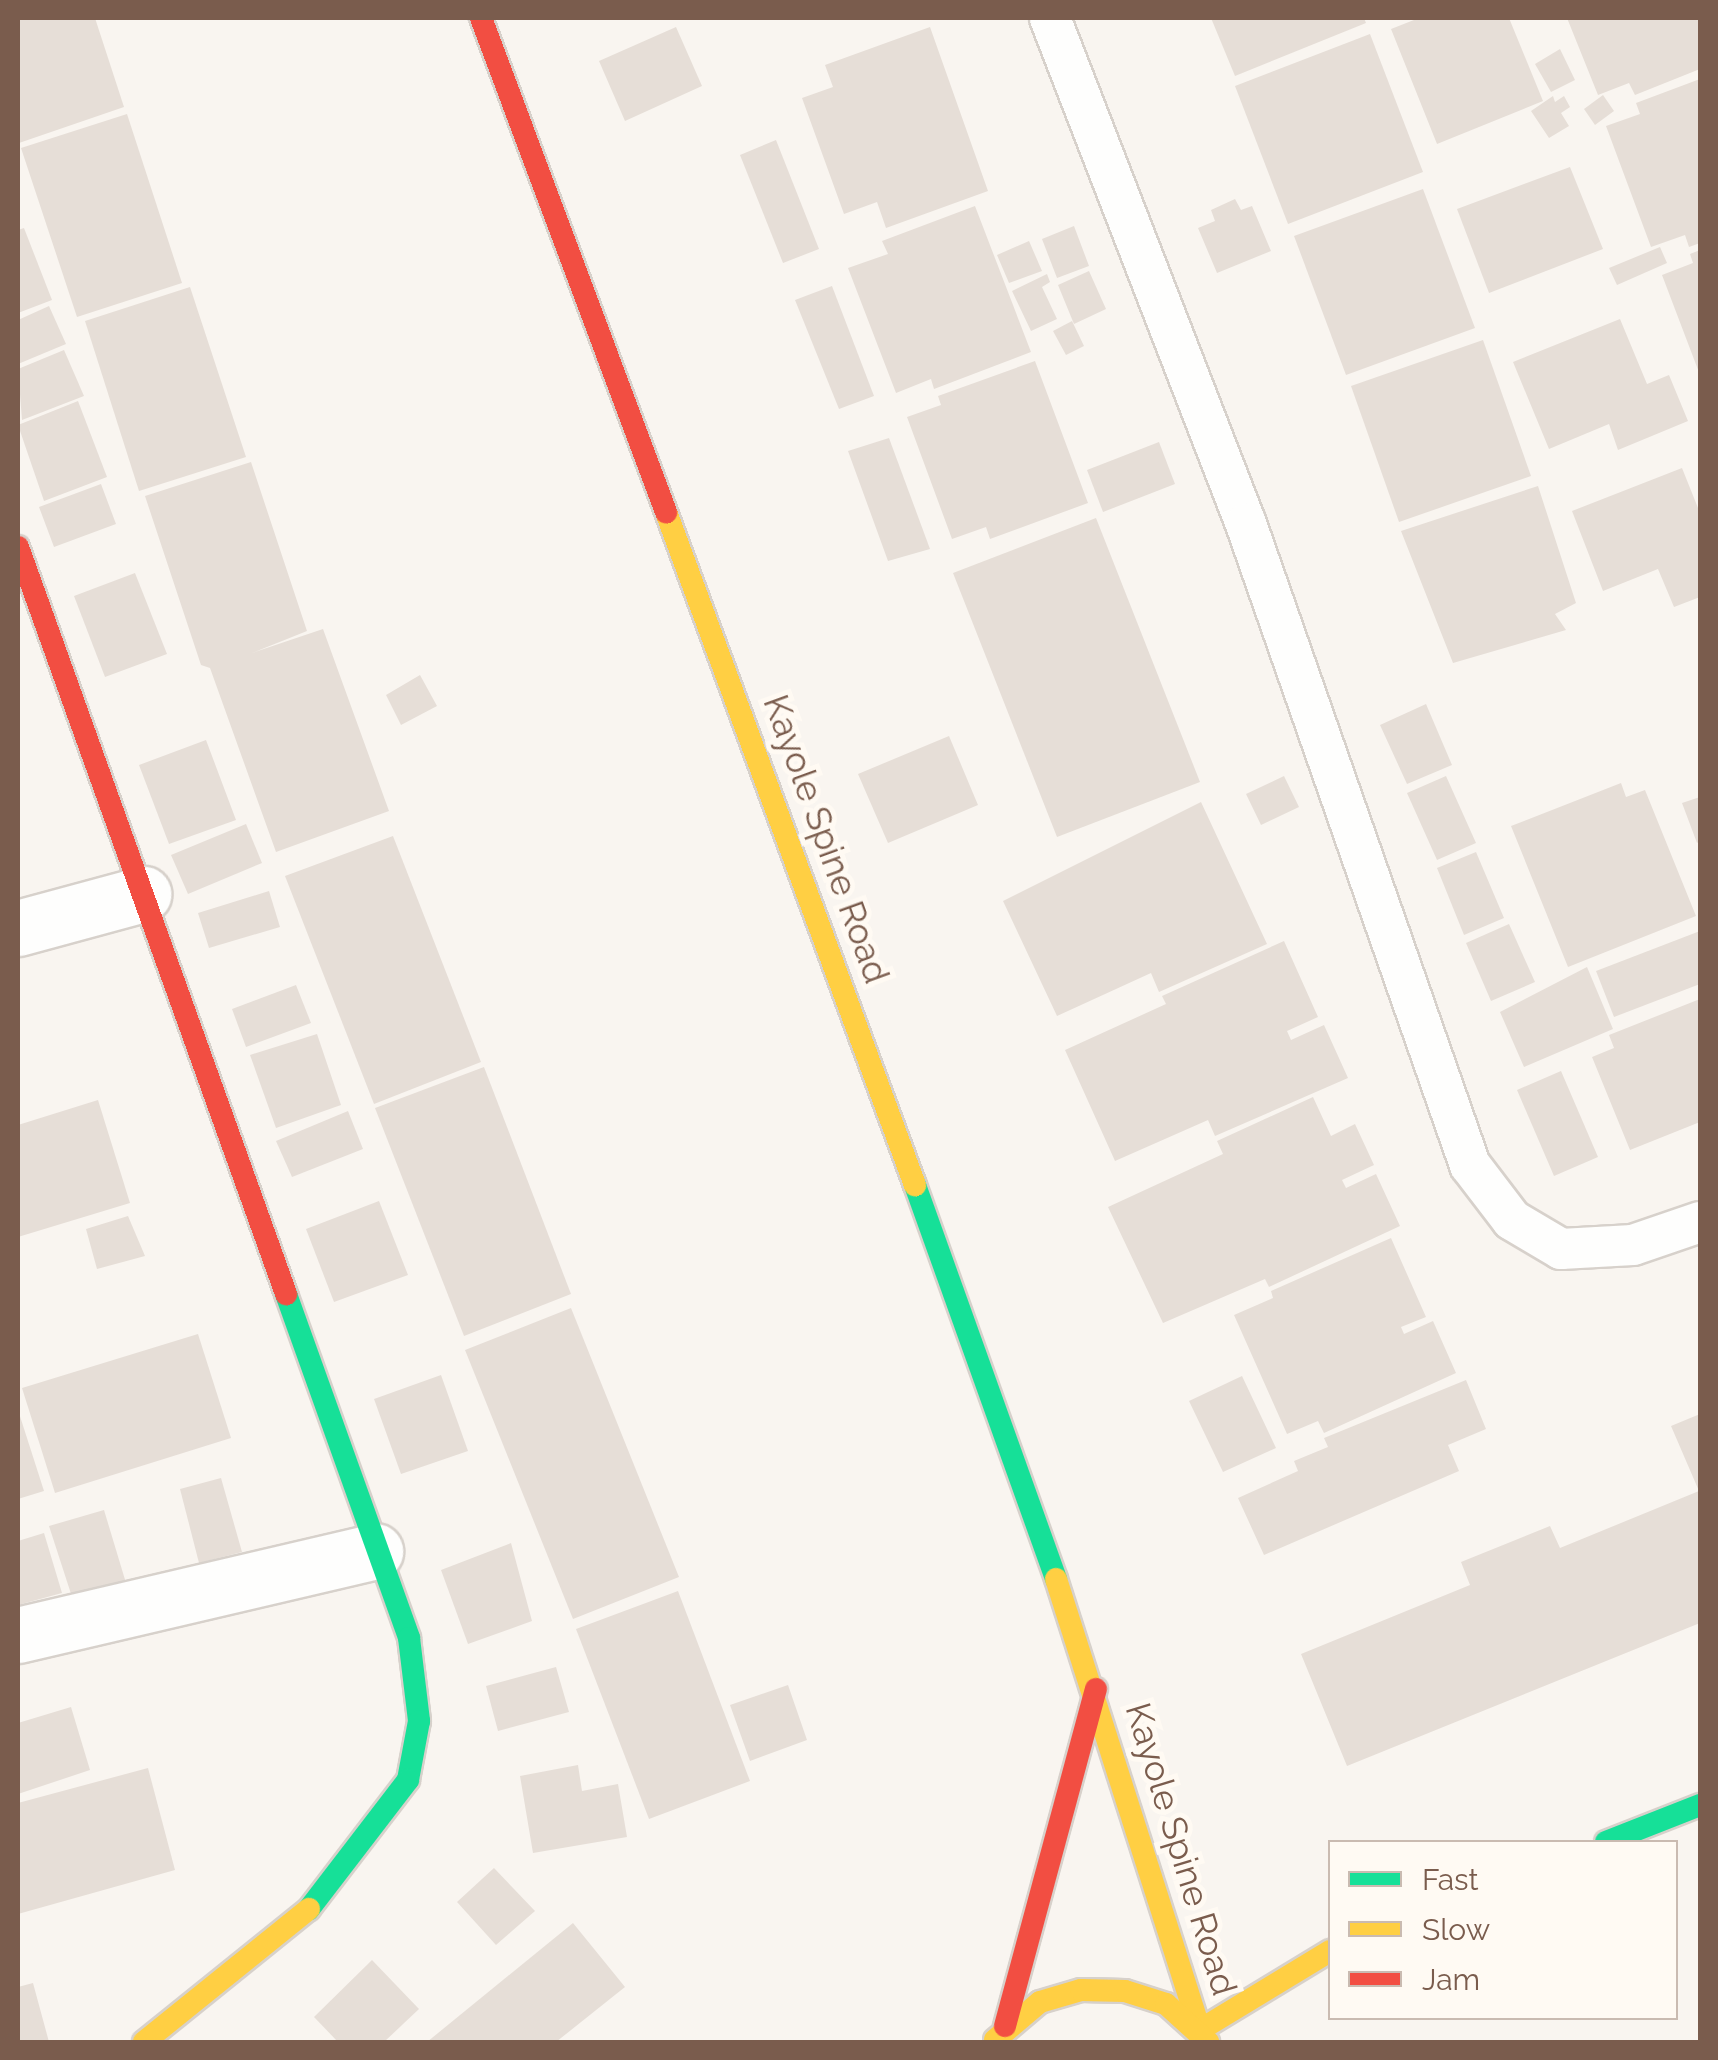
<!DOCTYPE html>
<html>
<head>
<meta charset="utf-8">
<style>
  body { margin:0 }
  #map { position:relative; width:1718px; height:2060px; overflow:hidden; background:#f9f5f0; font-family:Raleway,sans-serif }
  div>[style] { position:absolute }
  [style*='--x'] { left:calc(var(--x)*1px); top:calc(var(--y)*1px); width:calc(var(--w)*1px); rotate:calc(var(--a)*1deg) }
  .building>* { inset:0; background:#e6ded7 }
  .roads { filter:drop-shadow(2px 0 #d7d1cb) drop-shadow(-2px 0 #d7d1cb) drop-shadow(0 2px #d7d1cb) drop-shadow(0 -2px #d7d1cb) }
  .lane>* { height:40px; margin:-20px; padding:0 20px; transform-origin:20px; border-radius:20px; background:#fefefd }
  .street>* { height:55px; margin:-27.5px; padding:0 27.5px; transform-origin:27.5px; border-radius:27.5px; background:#fefefd }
  .fast>* { height:22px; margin:-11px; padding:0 11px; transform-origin:11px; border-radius:11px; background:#16e098 }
  .slow>* { height:22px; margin:-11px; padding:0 11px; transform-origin:11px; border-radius:11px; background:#ffcf43 }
  .jam>* { height:22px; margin:-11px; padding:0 11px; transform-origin:11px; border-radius:11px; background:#f24e42 }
  span { translate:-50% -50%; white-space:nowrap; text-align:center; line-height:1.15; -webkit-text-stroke:10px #fffaf3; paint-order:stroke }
  .street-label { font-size:35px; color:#7a5c4d }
  .frame { position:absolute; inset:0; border:20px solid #7a5c4d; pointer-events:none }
  .legend { position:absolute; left:1328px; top:1840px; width:350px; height:180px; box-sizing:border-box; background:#fffaf3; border:2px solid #cabbb1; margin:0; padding:12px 18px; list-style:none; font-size:30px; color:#7a5c4d }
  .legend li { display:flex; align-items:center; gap:20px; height:50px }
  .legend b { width:50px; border:2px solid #cabbb1 }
</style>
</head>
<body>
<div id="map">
  <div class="building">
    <i style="clip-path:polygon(18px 18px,95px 18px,124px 107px,19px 143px)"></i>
    <i style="clip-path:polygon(1211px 18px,1364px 18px,1366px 23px,1235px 76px)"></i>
    <i style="clip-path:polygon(1419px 18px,1509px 18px,1543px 101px,1437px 144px,1391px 29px)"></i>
    <i style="clip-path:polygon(1567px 18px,1700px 18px,1700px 69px,1635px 95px,1629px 83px,1598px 95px)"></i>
    <i style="clip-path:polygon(676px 27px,702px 86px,625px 121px,599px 61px)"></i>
    <i style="clip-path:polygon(930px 27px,988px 191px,886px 228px,877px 202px,844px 214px,802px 98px,833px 87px,825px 65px)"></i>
    <i style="clip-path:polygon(1370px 34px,1423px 172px,1288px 224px,1235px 86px)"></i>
    <i style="clip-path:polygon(1560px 49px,1575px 80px,1551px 92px,1535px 64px)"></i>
    <i style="clip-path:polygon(1700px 79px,1700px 243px,1689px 247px,1685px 235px,1651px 247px,1606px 126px,1640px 114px,1636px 103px)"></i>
    <i style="clip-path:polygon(1603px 95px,1614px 111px,1595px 125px,1584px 109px)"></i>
    <i style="clip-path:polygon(1553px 96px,1555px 102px,1564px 96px,1570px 107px,1561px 113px,1569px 126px,1549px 138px,1531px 111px)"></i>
    <i style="clip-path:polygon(127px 114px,182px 283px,77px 317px,21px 148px)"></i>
    <i style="clip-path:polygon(776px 140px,819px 249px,783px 263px,740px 155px)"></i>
    <i style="clip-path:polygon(1570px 167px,1603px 249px,1489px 293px,1457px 209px)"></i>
    <i style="clip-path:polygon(1423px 189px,1475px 328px,1346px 375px,1294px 236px)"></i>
    <i style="clip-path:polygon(1235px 199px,1241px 210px,1252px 206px,1271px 251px,1217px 273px,1198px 228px,1215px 221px,1211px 210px)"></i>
    <i style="clip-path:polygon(975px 206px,1031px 352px,934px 389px,931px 379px,896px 393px,848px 268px,888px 254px,882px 241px)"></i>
    <i style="clip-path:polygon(1074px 226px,1089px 266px,1057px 278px,1042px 239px)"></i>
    <i style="clip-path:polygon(24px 228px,52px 300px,18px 313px,18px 230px)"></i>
    <i style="clip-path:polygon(1029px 241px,1042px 271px,1009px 283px,997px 255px)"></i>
    <i style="clip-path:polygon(1660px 247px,1667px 263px,1617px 285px,1609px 268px)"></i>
    <i style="clip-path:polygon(1700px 250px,1700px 375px,1662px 275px,1693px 263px,1690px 254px)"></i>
    <i style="clip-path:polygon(1089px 271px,1106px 309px,1074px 324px,1058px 285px)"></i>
    <i style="clip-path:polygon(1047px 274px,1050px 282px,1042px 287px,1057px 319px,1031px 331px,1012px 291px)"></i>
    <i style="clip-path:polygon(832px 286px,874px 396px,839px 409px,795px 300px)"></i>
    <i style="clip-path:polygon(190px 287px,246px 457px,139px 491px,85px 321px)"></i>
    <i style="clip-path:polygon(49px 306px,66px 344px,18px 364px,18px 320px)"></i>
    <i style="clip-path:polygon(1620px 319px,1647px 384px,1669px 375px,1688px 421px,1618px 450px,1609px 424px,1549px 449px,1513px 362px)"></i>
    <i style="clip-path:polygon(1072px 321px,1084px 346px,1066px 355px,1053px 331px)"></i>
    <i style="clip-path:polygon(1483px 340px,1531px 476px,1399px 522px,1351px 386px)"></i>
    <i style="clip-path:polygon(64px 350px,84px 396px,22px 420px,18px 369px)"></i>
    <i style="clip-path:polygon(1035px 361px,1088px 503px,990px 539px,986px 527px,952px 539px,907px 417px,941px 405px,938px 396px)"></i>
    <i style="clip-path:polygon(78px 401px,107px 477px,44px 501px,18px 425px)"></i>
    <i style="clip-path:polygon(889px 438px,930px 549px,888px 561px,848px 451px)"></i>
    <i style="clip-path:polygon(1159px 442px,1175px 484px,1103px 512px,1087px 470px)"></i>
    <i style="clip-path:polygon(251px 462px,307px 631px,252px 653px,323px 629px,389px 811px,276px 852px,210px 668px,201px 665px,145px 496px)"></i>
    <i style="clip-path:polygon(1682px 468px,1700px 513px,1700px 597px,1674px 607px,1658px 569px,1603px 591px,1572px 511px)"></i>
    <i style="clip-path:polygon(101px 484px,116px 524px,54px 547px,39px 507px)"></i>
    <i style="clip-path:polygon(1538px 486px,1576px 603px,1555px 614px,1566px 630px,1453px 663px,1401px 531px)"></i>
    <i style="clip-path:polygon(1096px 518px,1200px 782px,1057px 837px,953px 573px)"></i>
    <i style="clip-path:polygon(135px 573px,167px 654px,105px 677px,74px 596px)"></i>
    <i style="clip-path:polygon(420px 675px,437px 706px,401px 725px,386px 695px)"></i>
    <i style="clip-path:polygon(1426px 704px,1452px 765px,1407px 784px,1380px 725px)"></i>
    <i style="clip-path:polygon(949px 736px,978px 805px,888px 843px,858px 774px)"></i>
    <i style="clip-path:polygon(206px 740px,236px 820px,169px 844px,139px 765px)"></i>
    <i style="clip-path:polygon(1284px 776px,1299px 807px,1261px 825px,1246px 794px)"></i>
    <i style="clip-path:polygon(1446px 776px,1476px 843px,1437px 860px,1407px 793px)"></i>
    <i style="clip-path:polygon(1621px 783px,1626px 797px,1645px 790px,1696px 916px,1568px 967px,1511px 826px)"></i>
    <i style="clip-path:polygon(1700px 797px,1700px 841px,1697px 843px,1682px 803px)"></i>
    <i style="clip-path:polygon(1201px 802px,1267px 944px,1159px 992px,1151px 973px,1057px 1016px,1003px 901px)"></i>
    <i style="clip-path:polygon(246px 824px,262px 863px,188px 894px,171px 855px)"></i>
    <i style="clip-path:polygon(393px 836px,481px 1062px,374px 1104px,285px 876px)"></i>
    <i style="clip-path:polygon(1476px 852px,1504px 918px,1464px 935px,1437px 868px)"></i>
    <i style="clip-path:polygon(269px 891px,280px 927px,209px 948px,198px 913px)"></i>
    <i style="clip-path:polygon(1509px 924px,1535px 982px,1491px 1001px,1466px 943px)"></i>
    <i style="clip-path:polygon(1700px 931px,1700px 984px,1614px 1017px,1596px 971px)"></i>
    <i style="clip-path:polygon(1284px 941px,1318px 1017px,1287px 1031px,1291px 1040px,1324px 1025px,1348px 1078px,1215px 1136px,1208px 1120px,1115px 1161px,1065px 1050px,1166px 1004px,1162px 996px)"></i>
    <i style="clip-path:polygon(1587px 967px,1613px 1029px,1524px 1067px,1500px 1012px)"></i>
    <i style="clip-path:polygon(296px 985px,311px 1023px,246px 1047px,232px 1009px)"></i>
    <i style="clip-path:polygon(1700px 999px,1700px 1122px,1630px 1150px,1592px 1057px,1614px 1048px,1609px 1035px)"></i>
    <i style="clip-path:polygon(317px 1034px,341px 1105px,276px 1128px,250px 1055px)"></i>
    <i style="clip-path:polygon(484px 1067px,571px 1294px,464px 1336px,375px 1108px)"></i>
    <i style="clip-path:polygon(1561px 1071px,1598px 1157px,1554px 1176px,1517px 1090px)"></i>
    <i style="clip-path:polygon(1313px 1097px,1331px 1136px,1355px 1124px,1374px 1165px,1342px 1180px,1346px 1188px,1376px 1174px,1400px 1226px,1269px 1287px,1265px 1279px,1163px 1323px,1108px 1207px,1223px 1154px,1217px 1141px)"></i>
    <i style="clip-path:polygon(98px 1100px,130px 1203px,18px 1237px,18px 1125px)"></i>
    <i style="clip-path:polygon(348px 1111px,363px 1149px,292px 1177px,276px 1141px)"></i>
    <i style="clip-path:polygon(379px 1201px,408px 1275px,334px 1302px,306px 1229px)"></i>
    <i style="clip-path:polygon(128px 1216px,145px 1256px,97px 1269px,86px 1229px)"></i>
    <i style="clip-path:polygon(1391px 1238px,1426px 1317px,1401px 1327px,1404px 1334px,1433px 1321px,1456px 1373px,1324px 1433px,1318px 1421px,1287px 1434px,1234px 1315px,1273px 1298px,1271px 1291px)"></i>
    <i style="clip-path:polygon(571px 1308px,679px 1577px,573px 1619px,465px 1350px)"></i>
    <i style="clip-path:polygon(198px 1334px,231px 1438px,55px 1493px,22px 1388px)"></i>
    <i style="clip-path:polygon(441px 1375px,468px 1451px,401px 1474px,374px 1399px)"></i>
    <i style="clip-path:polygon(1242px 1376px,1276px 1448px,1223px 1472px,1189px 1401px)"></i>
    <i style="clip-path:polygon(1466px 1380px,1486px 1429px,1448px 1445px,1459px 1471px,1264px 1555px,1238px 1498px,1298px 1471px,1294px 1461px,1328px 1447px,1324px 1438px)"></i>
    <i style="clip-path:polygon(18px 1410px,44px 1491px,18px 1499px)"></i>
    <i style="clip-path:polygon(1700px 1414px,1700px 1623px,1347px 1766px,1301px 1654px,1470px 1585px,1461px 1562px,1550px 1526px,1560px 1548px,1699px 1491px,1671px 1426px)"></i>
    <i style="clip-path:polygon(221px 1478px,242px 1552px,199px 1563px,180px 1489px)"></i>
    <i style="clip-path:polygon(104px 1510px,126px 1583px,73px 1600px,49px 1526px)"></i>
    <i style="clip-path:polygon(44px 1533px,62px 1593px,18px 1605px,18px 1541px)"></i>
    <i style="clip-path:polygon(511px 1543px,532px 1621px,468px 1644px,441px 1570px)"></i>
    <i style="clip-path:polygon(678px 1591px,750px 1781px,649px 1819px,576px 1629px)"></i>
    <i style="clip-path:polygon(556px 1667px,569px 1712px,498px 1731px,486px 1686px)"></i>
    <i style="clip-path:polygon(788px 1685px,807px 1740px,750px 1761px,730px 1705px)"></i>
    <i style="clip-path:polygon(71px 1707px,90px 1770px,18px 1794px,18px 1723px)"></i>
    <i style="clip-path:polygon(578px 1765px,582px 1791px,618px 1784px,627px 1837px,533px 1853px,520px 1776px)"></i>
    <i style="clip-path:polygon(148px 1768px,175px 1870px,18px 1914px,18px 1803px)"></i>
    <i style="clip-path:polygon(494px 1868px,535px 1911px,496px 1945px,457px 1902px)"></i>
    <i style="clip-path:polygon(573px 1923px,625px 1987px,556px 2042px,427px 2042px)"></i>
    <i style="clip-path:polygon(372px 1960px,419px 2009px,384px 2042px,338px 2042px,314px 2017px)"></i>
    <i style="clip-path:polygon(33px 1983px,49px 2042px,18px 2042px,18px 1987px)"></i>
  </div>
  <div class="roads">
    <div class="lane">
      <i style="--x:1050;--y:18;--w:543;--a:68.83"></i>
      <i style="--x:1246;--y:524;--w:679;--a:70.74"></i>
      <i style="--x:1470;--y:1165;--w:69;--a:52.6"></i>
      <i style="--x:1512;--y:1220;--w:57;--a:30.6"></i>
      <i style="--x:1561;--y:1249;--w:72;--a:-3.2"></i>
      <i style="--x:1633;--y:1245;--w:71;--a:-18.9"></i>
    </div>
    <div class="street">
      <i style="--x:18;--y:928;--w:130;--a:-15.2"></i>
      <i style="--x:18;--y:1635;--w:367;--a:-13.2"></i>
    </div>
    <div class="fast">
      <i style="--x:915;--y:1185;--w:418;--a:70.3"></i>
      <i style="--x:286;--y:1294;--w:365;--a:70.3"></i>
      <i style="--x:409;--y:1638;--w:84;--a:83.1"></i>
      <i style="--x:419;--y:1721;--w:60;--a:100.6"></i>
      <i style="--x:408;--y:1780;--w:163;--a:127.5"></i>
      <i style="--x:1606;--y:1842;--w:101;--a:-21.5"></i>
    </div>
    <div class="slow">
      <i style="--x:666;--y:512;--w:718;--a:69.7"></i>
      <i style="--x:1056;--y:1579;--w:473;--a:72.3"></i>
      <i style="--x:1200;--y:2030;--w:152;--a:-31.3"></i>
      <i style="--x:995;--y:2040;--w:59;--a:-40.2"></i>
      <i style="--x:1040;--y:2002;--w:43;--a:-16.3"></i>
      <i style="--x:1081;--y:1990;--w:44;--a:1.3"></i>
      <i style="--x:1125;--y:1991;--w:43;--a:17.6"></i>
      <i style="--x:1166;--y:2004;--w:57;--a:42.1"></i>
      <i style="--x:144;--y:2042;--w:212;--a:-38.9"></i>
    </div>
    <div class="jam">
      <i style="--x:481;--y:18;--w:528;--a:69.47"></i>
      <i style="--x:18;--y:547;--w:794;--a:70.26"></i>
      <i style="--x:1005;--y:2026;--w:349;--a:-74.9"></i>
    </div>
  </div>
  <div class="street-label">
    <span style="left:826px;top:839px;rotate:70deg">Kayole Spine Road</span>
    <span style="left:1181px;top:1849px;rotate:73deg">Kayole Spine Road</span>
  </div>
  <div class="frame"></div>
  <ul class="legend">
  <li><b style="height:12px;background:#16e098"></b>Fast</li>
  <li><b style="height:12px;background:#ffcf43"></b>Slow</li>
  <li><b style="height:12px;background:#f24e42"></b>Jam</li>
  </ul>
</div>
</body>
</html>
